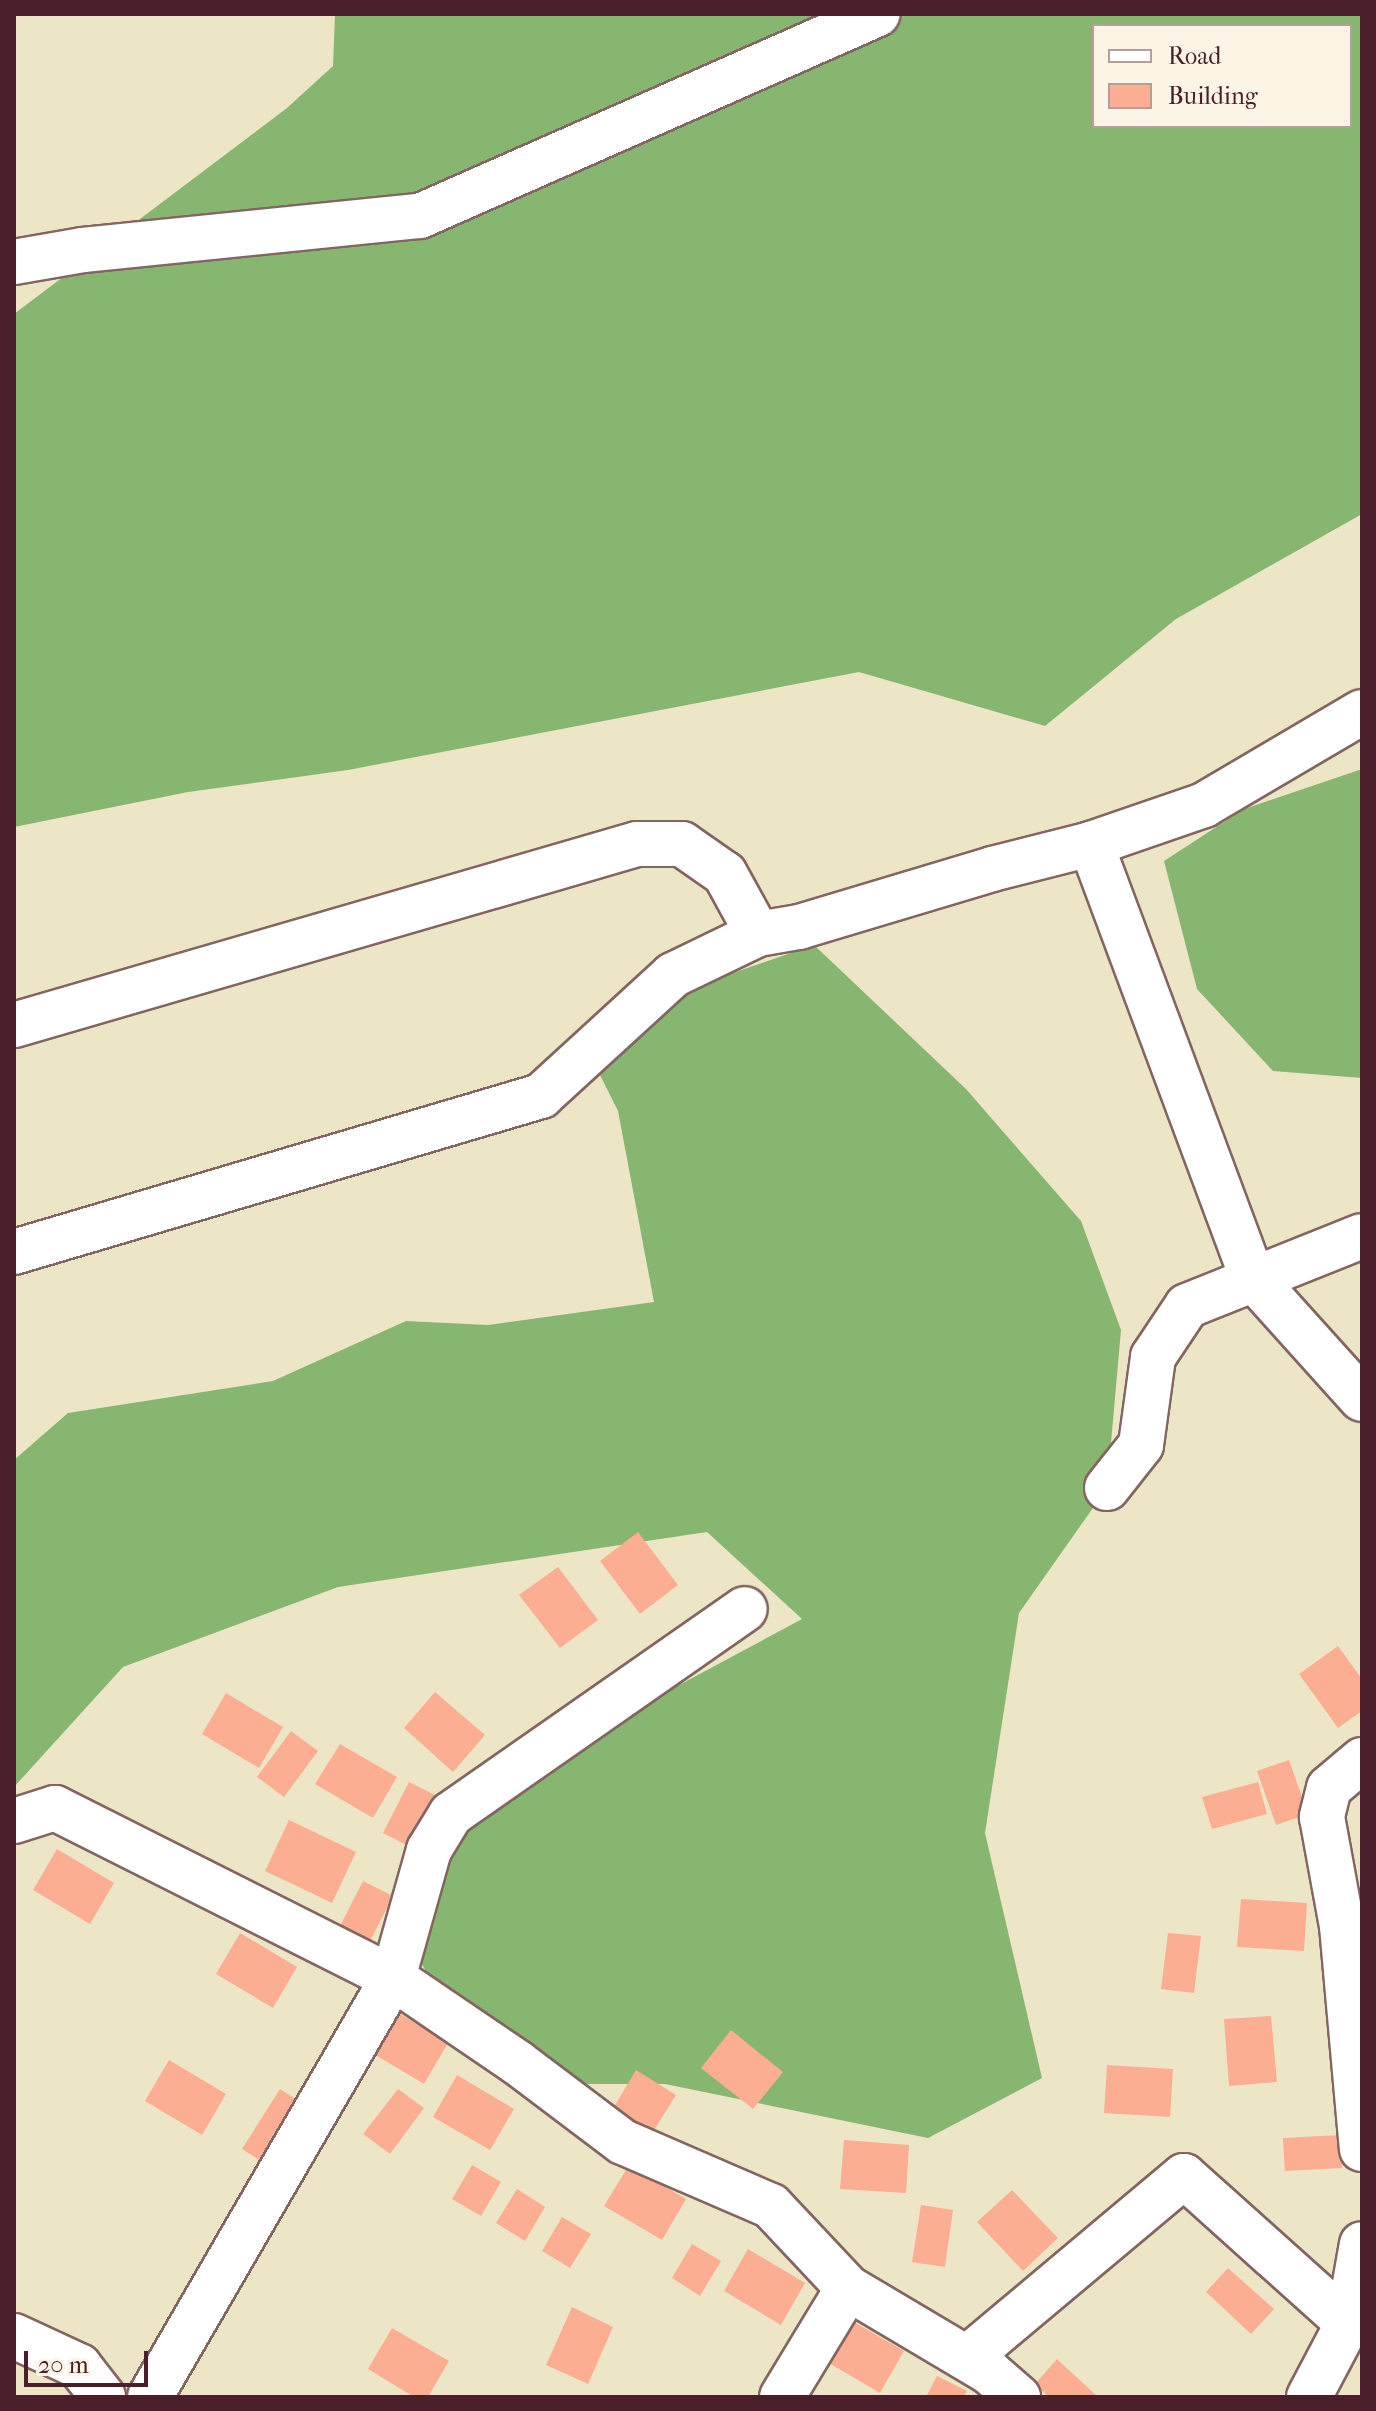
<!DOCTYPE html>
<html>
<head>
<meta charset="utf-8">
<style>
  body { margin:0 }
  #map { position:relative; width:1376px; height:2411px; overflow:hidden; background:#ede6c6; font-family:"IM FELL French Canon",serif }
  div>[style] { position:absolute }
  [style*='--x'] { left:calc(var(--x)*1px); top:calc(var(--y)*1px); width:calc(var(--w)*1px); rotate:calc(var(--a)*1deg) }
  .forest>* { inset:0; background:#86b66f }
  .building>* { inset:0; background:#fbae91 }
  .roads { filter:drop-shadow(2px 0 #836561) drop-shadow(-2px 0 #836561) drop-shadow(0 2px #836561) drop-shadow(0 -2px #836561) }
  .street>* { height:44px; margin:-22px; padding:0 22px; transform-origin:22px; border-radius:22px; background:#fff }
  span { translate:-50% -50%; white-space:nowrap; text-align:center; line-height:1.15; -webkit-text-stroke:8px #fcf5e5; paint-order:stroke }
  .frame { position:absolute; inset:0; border:16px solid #4a1f2b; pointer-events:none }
  .legend { position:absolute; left:1092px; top:24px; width:260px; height:104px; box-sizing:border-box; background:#fcf5e5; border:2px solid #b59f9b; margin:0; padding:10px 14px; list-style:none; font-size:24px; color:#4a1f2b }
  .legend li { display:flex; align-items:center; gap:16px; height:40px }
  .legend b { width:40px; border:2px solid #b59f9b }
  .scale { position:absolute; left:24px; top:2351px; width:124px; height:36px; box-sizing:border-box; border:4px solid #4a1f2b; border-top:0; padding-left:10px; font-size:24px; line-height:28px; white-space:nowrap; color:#4a1f2b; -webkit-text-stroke:6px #fcf5e5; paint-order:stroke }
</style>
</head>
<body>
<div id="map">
  <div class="forest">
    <i style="clip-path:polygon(evenodd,335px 14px,1362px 14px,1362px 514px,1176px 619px,1045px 726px,859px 672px,348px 770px,188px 792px,14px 827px,14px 314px,287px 108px,333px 66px,335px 14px,1094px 26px,1350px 26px,1350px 126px,1094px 126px,1094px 26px)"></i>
    <i style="clip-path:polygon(1362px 769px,1362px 1078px,1273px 1071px,1197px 989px,1164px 861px,1244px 809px)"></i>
    <i style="clip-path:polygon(814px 945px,966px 1089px,1081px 1221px,1121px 1330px,1107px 1488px,1019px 1613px,985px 1833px,1042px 2078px,928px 2138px,665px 2084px,585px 2084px,517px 2034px,438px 1991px,407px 1940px,429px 1850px,491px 1786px,802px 1619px,707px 1532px,338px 1587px,123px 1667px,14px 1787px,14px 1460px,68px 1413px,273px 1381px,406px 1321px,488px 1325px,654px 1302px,618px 1111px,600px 1075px,692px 987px)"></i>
  </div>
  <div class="building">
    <i style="clip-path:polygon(638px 1532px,678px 1585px,640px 1614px,600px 1561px)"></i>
    <i style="clip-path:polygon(558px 1567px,598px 1620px,560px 1648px,519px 1595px)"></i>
    <i style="clip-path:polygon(1338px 1646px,1362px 1679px,1362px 1711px,1338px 1728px,1299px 1674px)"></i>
    <i style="clip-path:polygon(435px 1692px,485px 1735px,453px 1772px,404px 1728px)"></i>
    <i style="clip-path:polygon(226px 1693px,283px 1727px,259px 1768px,202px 1734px)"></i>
    <i style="clip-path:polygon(291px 1731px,318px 1751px,284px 1797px,257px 1777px)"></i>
    <i style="clip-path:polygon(340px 1744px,397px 1777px,373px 1818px,315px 1784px)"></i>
    <i style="clip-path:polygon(1289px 1760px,1308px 1814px,1276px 1825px,1257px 1771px)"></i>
    <i style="clip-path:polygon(409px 1782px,439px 1797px,412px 1848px,383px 1833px)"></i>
    <i style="clip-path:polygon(1258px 1782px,1267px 1814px,1212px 1829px,1202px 1797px)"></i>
    <i style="clip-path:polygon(289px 1820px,356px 1852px,332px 1903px,265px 1871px)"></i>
    <i style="clip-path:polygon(57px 1849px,114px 1883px,90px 1924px,33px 1890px)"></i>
    <i style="clip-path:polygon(363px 1881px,393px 1896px,367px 1947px,337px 1932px)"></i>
    <i style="clip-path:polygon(1241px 1899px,1307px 1903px,1304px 1951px,1237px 1947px)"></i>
    <i style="clip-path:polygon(240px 1933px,297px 1967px,273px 2008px,216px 1974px)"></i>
    <i style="clip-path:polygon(1168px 1933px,1201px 1936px,1194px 1993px,1161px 1989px)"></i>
    <i style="clip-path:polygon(392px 2009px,448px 2043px,424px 2084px,367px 2050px)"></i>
    <i style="clip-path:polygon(1271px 2016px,1277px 2082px,1229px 2086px,1224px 2019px)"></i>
    <i style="clip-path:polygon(731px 2030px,783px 2072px,753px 2109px,701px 2068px)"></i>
    <i style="clip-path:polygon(169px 2060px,226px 2094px,202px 2135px,145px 2101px)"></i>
    <i style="clip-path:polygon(1107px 2065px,1173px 2069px,1170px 2117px,1104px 2113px)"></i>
    <i style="clip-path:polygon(636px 2070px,676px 2095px,653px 2132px,614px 2107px)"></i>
    <i style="clip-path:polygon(457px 2075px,514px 2109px,490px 2150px,433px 2117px)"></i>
    <i style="clip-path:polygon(280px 2089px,307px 2106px,269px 2166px,242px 2149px)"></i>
    <i style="clip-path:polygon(398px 2089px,424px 2108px,390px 2154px,363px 2134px)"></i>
    <i style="clip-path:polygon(1341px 2135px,1342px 2168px,1285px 2171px,1283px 2138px)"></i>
    <i style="clip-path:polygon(844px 2140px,909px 2145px,906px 2193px,840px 2189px)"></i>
    <i style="clip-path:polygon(472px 2165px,501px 2182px,481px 2216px,452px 2199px)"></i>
    <i style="clip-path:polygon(629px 2165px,686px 2199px,662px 2240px,604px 2206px)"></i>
    <i style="clip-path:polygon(517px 2189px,545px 2207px,525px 2241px,496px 2223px)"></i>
    <i style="clip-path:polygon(1012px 2190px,1058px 2238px,1023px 2271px,977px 2222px)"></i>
    <i style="clip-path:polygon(921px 2205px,953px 2210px,945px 2267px,912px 2262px)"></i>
    <i style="clip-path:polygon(562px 2217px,591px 2234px,570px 2268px,542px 2251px)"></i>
    <i style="clip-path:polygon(692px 2244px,721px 2261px,700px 2296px,672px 2278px)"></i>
    <i style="clip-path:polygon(748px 2249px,805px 2283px,781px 2325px,724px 2291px)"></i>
    <i style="clip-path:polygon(1228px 2268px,1274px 2309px,1251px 2334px,1206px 2292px)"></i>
    <i style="clip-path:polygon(572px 2307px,613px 2327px,588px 2384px,546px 2365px)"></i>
    <i style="clip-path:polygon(847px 2318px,904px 2351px,880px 2393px,822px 2359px)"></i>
    <i style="clip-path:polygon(392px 2328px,449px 2361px,428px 2397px,414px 2397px,368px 2369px)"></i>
    <i style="clip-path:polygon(1057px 2359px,1098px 2397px,1049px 2397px,1035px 2384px)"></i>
    <i style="clip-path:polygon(937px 2376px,967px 2391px,964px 2397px,926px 2397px)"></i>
  </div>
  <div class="roads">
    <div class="street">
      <i style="--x:14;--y:262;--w:70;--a:-9.9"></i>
      <i style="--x:83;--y:250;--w:339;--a:-5.8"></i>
      <i style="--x:420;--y:216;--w:500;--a:-23.8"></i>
      <i style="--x:1091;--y:844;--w:462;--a:69.6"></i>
      <i style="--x:1252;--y:1277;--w:164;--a:48"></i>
      <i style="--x:14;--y:1025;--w:649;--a:-16.2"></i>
      <i style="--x:637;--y:844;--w:45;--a:0"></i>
      <i style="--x:682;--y:844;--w:52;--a:34.9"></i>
      <i style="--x:725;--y:874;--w:68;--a:61.2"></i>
      <i style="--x:14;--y:1252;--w:550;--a:-16.49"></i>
      <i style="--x:541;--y:1096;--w:179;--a:-42.5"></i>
      <i style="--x:673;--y:975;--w:94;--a:-25.8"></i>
      <i style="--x:758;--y:934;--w:42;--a:-9.7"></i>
      <i style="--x:799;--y:927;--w:202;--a:-16.7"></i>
      <i style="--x:992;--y:869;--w:102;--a:-14.2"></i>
      <i style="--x:1091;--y:844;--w:120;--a:-19"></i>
      <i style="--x:1204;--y:805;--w:183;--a:-30.5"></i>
      <i style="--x:1107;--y:1488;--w:55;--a:-51.7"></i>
      <i style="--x:1141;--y:1445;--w:89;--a:-82.2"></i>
      <i style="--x:1153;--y:1357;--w:61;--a:-56.3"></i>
      <i style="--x:1187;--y:1306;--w:188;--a:-21.8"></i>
      <i style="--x:1362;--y:1760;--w:43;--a:139.7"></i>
      <i style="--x:1329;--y:1788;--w:30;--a:104"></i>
      <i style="--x:1322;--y:1817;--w:111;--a:79.6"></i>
      <i style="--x:1342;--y:1926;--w:224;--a:84.9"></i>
      <i style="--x:14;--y:1821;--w:43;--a:-17.6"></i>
      <i style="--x:55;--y:1808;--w:378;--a:26.7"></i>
      <i style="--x:393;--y:1978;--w:151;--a:34.2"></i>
      <i style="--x:518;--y:2063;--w:131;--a:37"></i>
      <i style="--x:623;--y:2142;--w:161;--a:23.4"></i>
      <i style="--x:771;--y:2206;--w:112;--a:46.8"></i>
      <i style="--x:848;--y:2288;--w:163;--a:30.7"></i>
      <i style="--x:988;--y:2371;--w:40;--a:41"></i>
      <i style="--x:14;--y:2336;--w:72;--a:24.8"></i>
      <i style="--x:79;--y:2366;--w:39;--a:52"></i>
      <i style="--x:967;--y:2358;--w:283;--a:-40"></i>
      <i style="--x:1184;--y:2176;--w:220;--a:41.9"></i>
      <i style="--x:150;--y:2397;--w:484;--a:-59.9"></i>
      <i style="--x:393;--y:1978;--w:133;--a:-74.3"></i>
      <i style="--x:429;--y:1850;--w:42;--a:-58.6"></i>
      <i style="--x:451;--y:1814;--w:358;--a:-34.9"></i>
      <i style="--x:782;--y:2397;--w:127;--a:-58.8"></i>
      <i style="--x:1309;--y:2397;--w:84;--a:-62.2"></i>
      <i style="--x:1348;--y:2323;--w:80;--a:-80"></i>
    </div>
  </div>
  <div class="frame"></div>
  <ul class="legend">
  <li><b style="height:10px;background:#fff"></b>Road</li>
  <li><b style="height:22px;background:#fbae91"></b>Building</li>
  </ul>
  <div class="scale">20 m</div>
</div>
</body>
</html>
